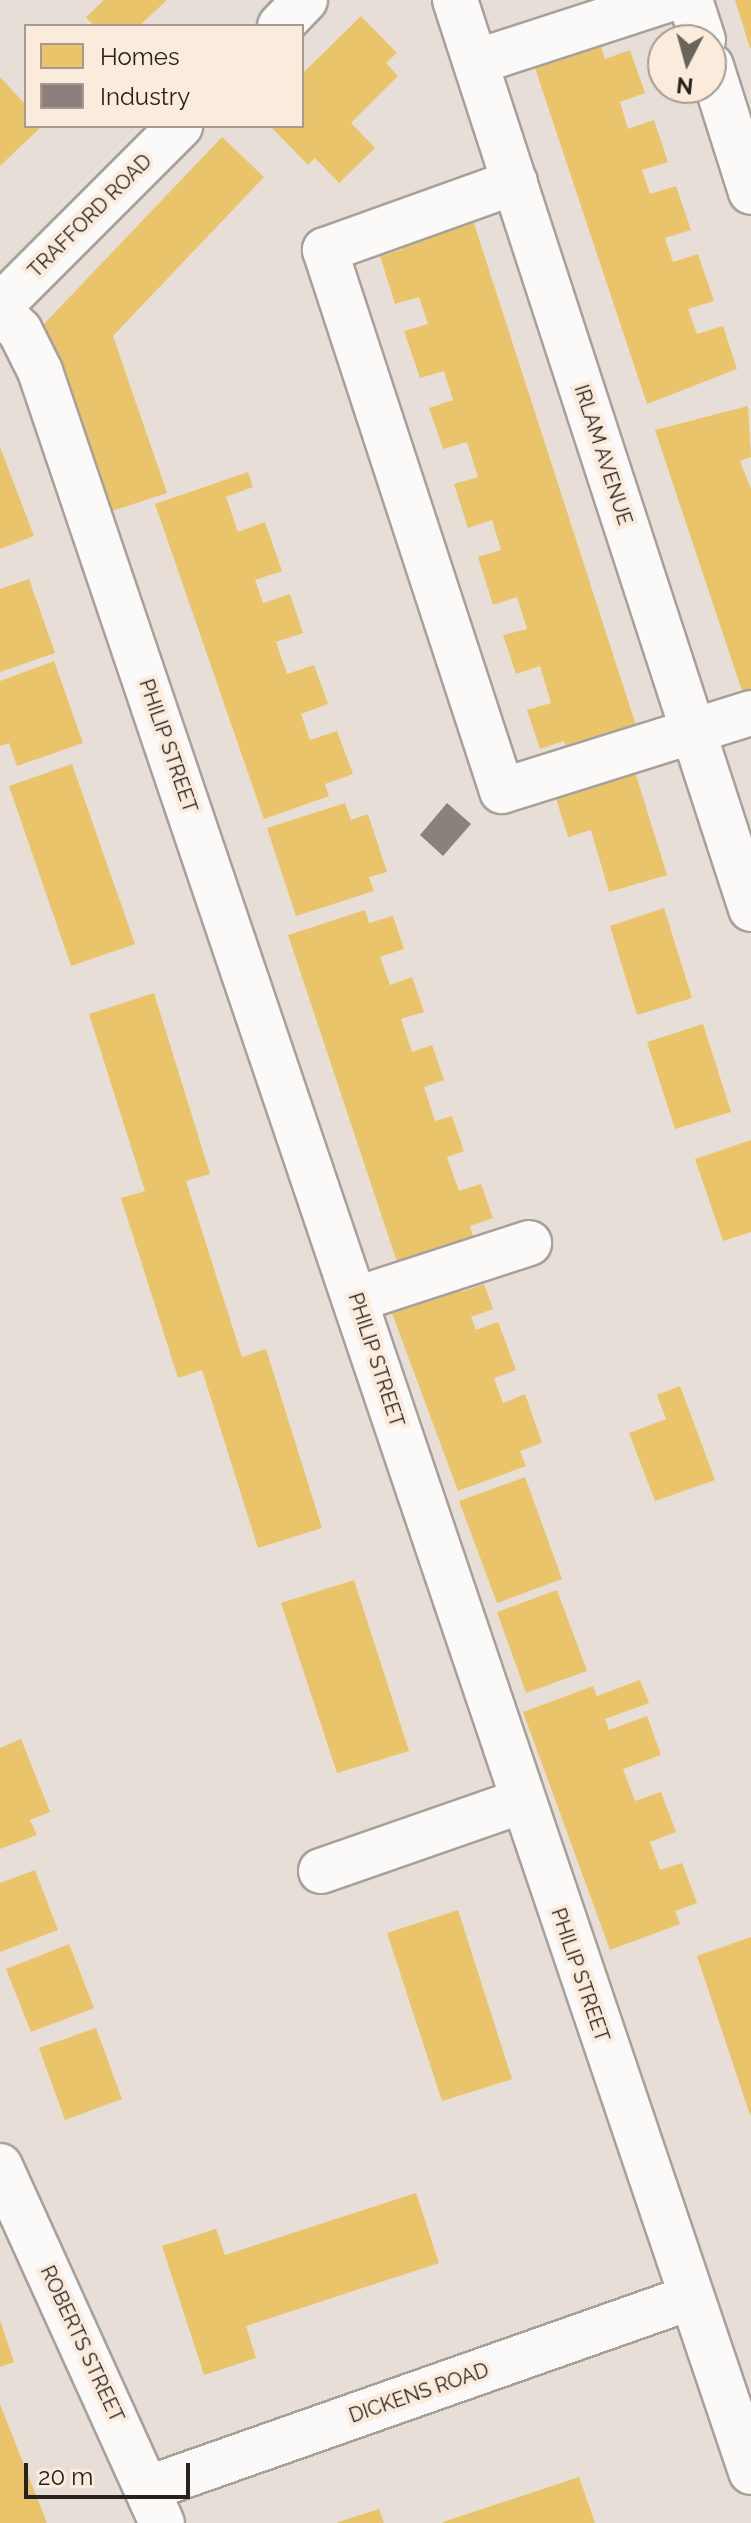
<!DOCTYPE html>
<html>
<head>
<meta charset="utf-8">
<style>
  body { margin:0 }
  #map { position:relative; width:751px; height:2523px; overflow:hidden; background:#e7dfd7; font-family:Raleway,sans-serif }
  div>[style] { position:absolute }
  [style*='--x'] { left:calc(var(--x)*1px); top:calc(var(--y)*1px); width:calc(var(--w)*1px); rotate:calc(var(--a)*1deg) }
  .homes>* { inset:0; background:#e9c46a }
  .industry>* { inset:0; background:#8a817c }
  .roads { filter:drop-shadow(2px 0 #a7a19a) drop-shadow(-2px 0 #a7a19a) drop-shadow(0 2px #a7a19a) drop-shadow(0 -2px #a7a19a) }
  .minor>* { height:44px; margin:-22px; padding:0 22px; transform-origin:22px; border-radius:22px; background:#fbfaf9 }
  span { translate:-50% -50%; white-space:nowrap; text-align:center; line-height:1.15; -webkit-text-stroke:8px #fbebdd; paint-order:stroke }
  .street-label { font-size:20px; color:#27221c }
  .legend { position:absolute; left:24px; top:24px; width:280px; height:104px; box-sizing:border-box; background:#fbebdd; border:2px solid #a69b90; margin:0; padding:10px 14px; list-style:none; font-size:24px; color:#27221c }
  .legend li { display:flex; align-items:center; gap:16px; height:40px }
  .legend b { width:40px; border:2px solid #a69b90 }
  .north { position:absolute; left:647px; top:24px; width:80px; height:80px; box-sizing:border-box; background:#fbebdd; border:2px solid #a69b90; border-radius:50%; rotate:186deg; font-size:22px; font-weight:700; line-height:32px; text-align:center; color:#27221c }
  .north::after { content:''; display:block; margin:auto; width:28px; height:36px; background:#6a645d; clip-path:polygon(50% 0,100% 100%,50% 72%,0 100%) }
  .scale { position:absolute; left:24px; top:2463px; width:166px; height:36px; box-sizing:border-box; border:4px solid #27221c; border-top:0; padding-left:10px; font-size:24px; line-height:28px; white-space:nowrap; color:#27221c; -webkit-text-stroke:6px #fbebdd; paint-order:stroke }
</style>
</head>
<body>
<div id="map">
  <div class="homes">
    <i style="clip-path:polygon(104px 0,167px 0,139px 26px,94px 26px,86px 17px)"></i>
    <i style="clip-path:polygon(735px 0,751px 0,751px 48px,750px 48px)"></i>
    <i style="clip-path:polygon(361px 16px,397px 53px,386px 63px,398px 76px,351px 123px,375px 148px,339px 183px,315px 158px,308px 165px,270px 126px,302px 126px,302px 74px)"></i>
    <i style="clip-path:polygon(601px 46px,605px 59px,630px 50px,645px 93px,620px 102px,628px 129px,654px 120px,668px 162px,642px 170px,650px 194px,676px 186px,691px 230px,665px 238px,673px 262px,698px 254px,714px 301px,688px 309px,697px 334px,723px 326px,737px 369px,647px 404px,535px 68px)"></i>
    <i style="clip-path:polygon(0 77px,26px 105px,26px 126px,42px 126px,0 166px)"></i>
    <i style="clip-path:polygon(222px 137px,264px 177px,113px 336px,167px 493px,109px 512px,44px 324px)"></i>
    <i style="clip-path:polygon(470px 211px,639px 735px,569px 758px,564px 741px,540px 749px,527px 710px,551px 703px,540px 666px,516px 674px,503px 635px,527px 629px,517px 597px,493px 605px,478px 557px,501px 550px,492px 520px,468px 528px,454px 484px,478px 477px,467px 442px,443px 449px,429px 408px,453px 400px,444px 371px,420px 378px,404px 331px,428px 324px,419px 297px,395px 304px,380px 256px,403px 249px,399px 234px)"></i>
    <i style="clip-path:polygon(748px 406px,751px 457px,740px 461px,751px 489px,751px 698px,745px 700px,655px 430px)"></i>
    <i style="clip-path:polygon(0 447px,34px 536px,0 549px)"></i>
    <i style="clip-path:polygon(248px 472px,253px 487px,226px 497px,238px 532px,265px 522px,282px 571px,255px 580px,263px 603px,290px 594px,303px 633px,276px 642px,287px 674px,314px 665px,328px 704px,301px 714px,310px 740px,337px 731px,353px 774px,325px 784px,329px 796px,264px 819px,155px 504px)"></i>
    <i style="clip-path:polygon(29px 579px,55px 653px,0 672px,0 589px)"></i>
    <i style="clip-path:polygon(54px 661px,83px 743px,17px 766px,9px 743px,0 746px,0 681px)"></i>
    <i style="clip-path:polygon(631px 759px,667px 875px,609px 892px,591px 830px,568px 837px,552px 785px)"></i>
    <i style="clip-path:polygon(72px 764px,135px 944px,71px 966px,9px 786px)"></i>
    <i style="clip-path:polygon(345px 803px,351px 820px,368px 814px,387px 872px,369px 877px,374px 891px,296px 916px,267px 828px)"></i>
    <i style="clip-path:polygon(664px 908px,692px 998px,637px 1015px,610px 926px)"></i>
    <i style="clip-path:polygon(365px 910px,369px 923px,393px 916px,404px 949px,380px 957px,390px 985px,412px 977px,424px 1012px,401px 1019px,412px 1052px,432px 1045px,444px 1080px,424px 1087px,435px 1121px,452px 1116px,464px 1151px,447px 1157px,459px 1191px,481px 1184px,493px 1218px,470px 1226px,477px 1249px,401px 1274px,288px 935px)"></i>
    <i style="clip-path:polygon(154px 993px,210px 1174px,186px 1181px,242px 1357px,266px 1349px,322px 1528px,258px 1548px,202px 1370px,178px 1378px,121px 1198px,145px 1191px,89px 1014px)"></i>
    <i style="clip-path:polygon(703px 1024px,731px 1112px,675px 1129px,647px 1042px)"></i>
    <i style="clip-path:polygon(751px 1140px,751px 1232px,723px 1241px,695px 1159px)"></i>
    <i style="clip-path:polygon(459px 1283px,462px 1292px,484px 1284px,493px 1309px,471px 1317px,476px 1330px,498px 1322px,516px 1370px,494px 1378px,503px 1403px,525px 1394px,542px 1443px,520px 1451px,526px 1466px,458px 1491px,390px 1308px)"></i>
    <i style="clip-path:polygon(680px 1386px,715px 1480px,655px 1501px,629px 1433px,666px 1419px,657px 1395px)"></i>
    <i style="clip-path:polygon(525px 1477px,562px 1579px,497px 1603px,459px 1501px)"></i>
    <i style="clip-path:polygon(354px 1580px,409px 1751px,337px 1773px,281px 1603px)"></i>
    <i style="clip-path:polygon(557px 1590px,587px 1671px,526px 1693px,497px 1612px)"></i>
    <i style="clip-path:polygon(640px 1680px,649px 1703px,605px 1719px,609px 1730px,647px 1716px,661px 1755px,623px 1769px,635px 1801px,661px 1792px,676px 1832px,650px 1842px,660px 1870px,682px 1863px,697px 1903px,675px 1911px,680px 1924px,610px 1950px,523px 1712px,593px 1686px,597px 1696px)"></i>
    <i style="clip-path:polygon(21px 1739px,50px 1812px,30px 1820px,37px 1835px,0 1849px,0 1748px)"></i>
    <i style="clip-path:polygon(35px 1870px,58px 1930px,0 1952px,0 1883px)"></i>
    <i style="clip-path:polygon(458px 1910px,512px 2079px,442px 2101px,387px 1933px)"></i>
    <i style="clip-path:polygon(751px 1937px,751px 2114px,750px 2115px,697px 1956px)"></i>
    <i style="clip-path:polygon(69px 1944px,94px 2008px,31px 2032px,6px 1969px)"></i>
    <i style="clip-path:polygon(96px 2028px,122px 2099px,65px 2120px,39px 2048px)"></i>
    <i style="clip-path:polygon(416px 2193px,439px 2263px,246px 2326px,256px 2358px,204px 2375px,162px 2246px,216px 2229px,225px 2255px)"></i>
    <i style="clip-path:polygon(0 2320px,14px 2362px,0 2367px)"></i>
    <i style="clip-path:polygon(0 2404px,47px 2523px,0 2523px)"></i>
    <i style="clip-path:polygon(579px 2477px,595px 2523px,443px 2523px,443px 2522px)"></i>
    <i style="clip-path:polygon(379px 2509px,384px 2523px,338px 2523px,338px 2522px)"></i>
  </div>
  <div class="industry">
    <i style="clip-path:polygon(447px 803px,471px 824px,443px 856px,420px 835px)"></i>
  </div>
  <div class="roads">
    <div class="minor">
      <i style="--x:455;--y:0;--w:956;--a:71.96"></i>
      <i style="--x:690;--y:0;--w:42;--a:72"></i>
      <i style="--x:280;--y:26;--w:36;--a:-46"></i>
      <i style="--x:476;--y:62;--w:201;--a:-18"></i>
      <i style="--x:711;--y:66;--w:132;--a:72.4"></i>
      <i style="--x:515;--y:182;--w:202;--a:160.3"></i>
      <i style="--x:325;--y:250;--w:569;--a:71.88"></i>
      <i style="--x:502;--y:791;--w:261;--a:-17.4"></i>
      <i style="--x:0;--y:306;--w:255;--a:-45"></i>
      <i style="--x:0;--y:311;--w:28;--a:45"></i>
      <i style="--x:20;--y:331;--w:45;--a:63.4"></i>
      <i style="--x:40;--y:371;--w:2218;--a:71.3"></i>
      <i style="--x:357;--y:1299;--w:181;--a:-18"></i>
      <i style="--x:321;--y:1871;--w:213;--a:-19.2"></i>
      <i style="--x:0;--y:2166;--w:392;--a:65.6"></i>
      <i style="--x:149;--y:2488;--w:572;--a:-19.38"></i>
    </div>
  </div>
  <div class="street-label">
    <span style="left:90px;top:216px;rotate:-45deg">TRAFFORD ROAD</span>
    <span style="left:603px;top:455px;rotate:72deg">IRLAM AVENUE</span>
    <span style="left:168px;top:746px;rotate:71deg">PHILIP STREET</span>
    <span style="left:376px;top:1360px;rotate:72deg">PHILIP STREET</span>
    <span style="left:580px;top:1975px;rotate:71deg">PHILIP STREET</span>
    <span style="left:82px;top:2344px;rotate:65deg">ROBERTS STREET</span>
    <span style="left:419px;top:2393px;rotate:-19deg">DICKENS ROAD</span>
  </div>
  <ul class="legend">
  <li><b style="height:22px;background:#e9c46a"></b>Homes</li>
  <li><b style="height:22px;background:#8a817c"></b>Industry</li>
  </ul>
  <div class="north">N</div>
  <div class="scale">20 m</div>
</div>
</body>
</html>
